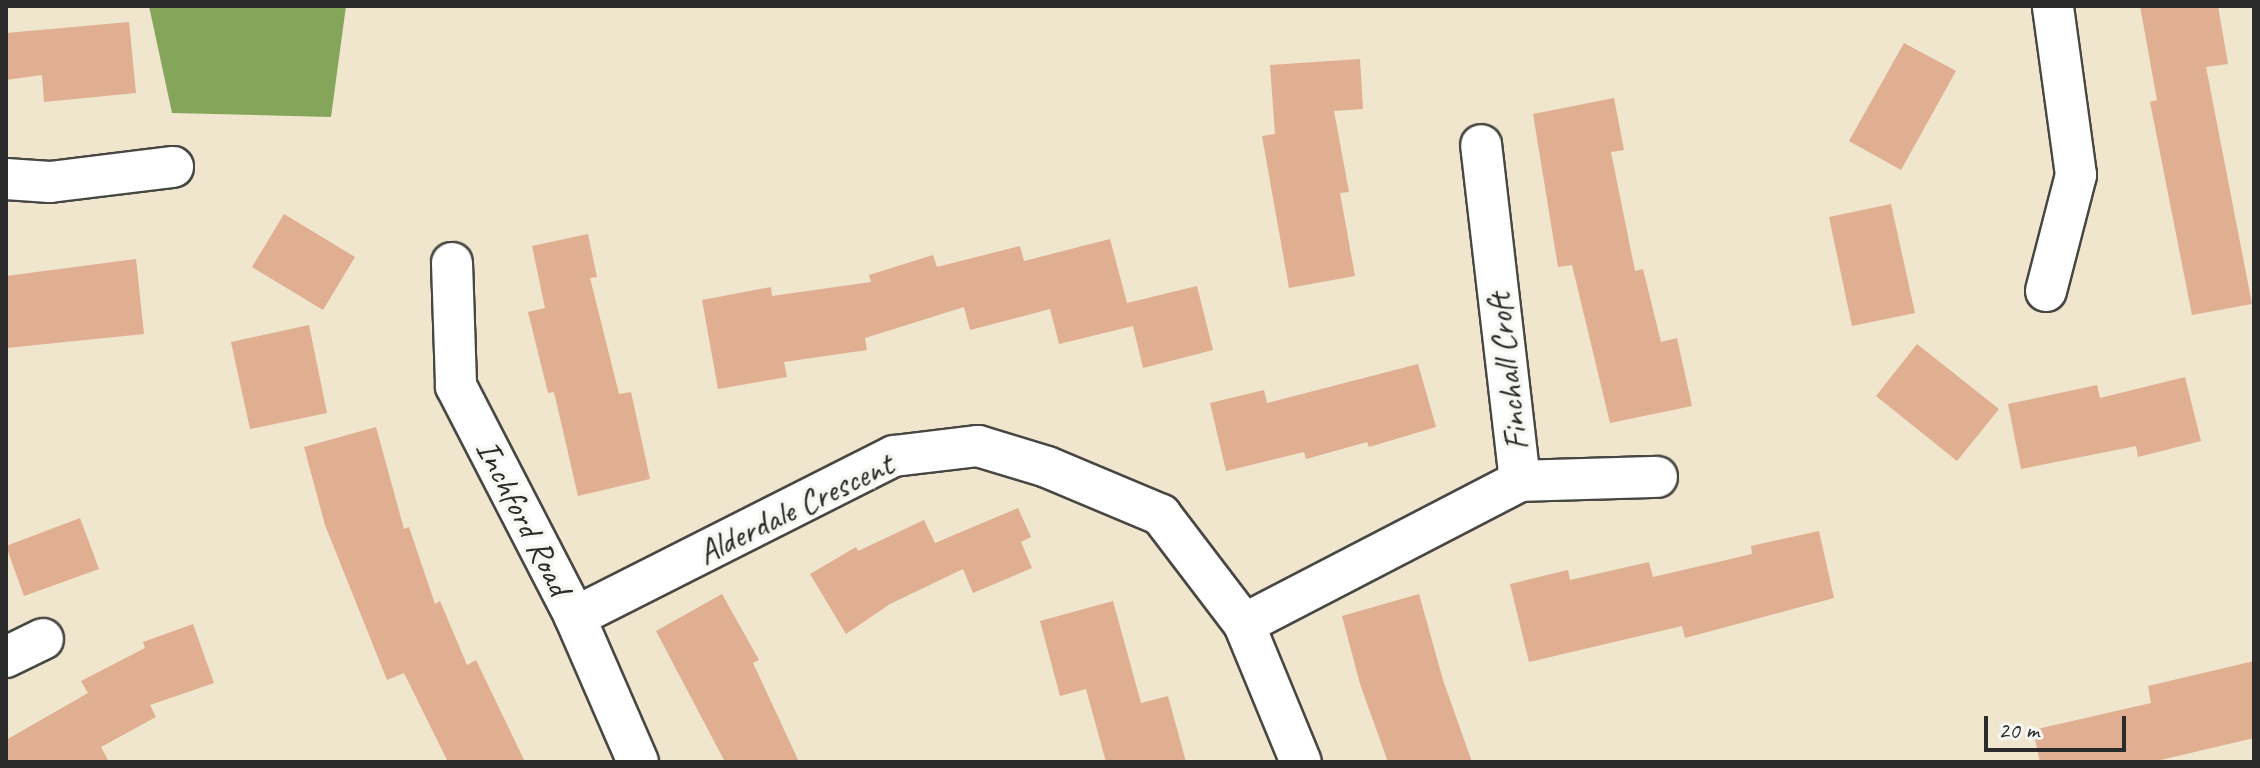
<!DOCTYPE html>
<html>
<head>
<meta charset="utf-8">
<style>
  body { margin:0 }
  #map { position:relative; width:2260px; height:768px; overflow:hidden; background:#efe6cd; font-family:Caveat,sans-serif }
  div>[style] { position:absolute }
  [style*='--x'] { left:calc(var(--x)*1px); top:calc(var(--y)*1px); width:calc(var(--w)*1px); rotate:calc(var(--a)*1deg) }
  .forest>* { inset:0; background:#85a65a }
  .building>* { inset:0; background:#e0ae91 }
  .roads { filter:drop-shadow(2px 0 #484743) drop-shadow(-2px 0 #484743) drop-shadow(0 2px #484743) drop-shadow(0 -2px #484743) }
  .minor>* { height:40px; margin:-20px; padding:0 20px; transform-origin:20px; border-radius:20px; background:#fff }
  span { translate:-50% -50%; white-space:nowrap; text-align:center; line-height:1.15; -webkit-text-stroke:7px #f6f6f2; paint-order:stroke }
  .street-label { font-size:34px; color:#2b2b2b }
  .frame { position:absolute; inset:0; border:8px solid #2b2b2b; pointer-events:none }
  .scale { position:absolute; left:1984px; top:716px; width:142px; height:36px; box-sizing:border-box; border:4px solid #2b2b2b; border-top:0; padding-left:10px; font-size:24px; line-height:28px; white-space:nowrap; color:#2b2b2b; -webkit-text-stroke:6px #f6f6f2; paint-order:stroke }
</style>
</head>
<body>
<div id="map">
  <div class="forest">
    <i style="clip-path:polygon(149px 6px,346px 6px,331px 117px,172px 113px)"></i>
  </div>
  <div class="building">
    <i style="clip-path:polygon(2140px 6px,2218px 6px,2228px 64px,2206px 67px,2252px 304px,2192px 315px,2150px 102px,2157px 100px)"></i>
    <i style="clip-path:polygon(129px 22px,136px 93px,44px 102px,42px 75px,6px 80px,6px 33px)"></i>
    <i style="clip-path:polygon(1904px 43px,1956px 71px,1901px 170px,1849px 141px)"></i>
    <i style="clip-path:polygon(1360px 59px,1363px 109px,1334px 111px,1349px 192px,1340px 193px,1355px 276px,1289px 288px,1262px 136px,1275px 134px,1270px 65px)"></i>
    <i style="clip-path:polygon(1614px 98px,1624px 150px,1611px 152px,1635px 271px,1643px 269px,1661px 342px,1677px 338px,1692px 406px,1610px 423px,1572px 265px,1558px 267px,1533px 114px)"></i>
    <i style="clip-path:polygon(1891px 204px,1915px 313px,1852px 326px,1829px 217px)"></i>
    <i style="clip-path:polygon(284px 214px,355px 257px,323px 310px,252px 267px)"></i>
    <i style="clip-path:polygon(588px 234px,597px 277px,590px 278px,619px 394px,631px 392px,650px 479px,578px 496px,554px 392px,548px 393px,528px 312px,545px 308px,532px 246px)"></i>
    <i style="clip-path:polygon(1110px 239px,1127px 303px,1197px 286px,1213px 350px,1143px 368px,1133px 326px,1059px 344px,1050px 309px,970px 330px,964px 307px,865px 338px,867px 350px,784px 362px,787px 377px,718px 389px,702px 300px,771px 287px,772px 296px,871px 282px,869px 275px,933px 255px,937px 267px,1020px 246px,1024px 261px)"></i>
    <i style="clip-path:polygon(136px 259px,144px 334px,6px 348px,6px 276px)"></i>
    <i style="clip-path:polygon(309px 325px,327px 413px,250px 429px,231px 342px)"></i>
    <i style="clip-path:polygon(1917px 344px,1999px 409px,1957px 461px,1876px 396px)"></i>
    <i style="clip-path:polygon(1418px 364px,1436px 427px,1369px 447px,1367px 442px,1306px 459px,1304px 452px,1226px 471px,1210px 403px,1264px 390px,1267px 403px)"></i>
    <i style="clip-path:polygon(2185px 377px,2201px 441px,2138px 457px,2136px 446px,2021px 469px,2008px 404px,2097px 385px,2100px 398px)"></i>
    <i style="clip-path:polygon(376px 427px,404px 529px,409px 527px,435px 604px,440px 601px,467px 665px,476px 660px,525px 762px,448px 762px,404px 673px,387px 680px,325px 525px,304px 447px)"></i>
    <i style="clip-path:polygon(1018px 508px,1031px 537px,1021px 542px,1032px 568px,973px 593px,963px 569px,890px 604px,846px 634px,810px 574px,856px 547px,858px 551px,924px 520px,935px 543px)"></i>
    <i style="clip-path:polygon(80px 518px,99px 569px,24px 596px,6px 546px)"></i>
    <i style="clip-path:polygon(1819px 531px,1834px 598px,1685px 638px,1682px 626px,1529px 662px,1510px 584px,1568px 570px,1570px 580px,1649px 562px,1653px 577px,1752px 554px,1751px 546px)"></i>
    <i style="clip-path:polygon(722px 594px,759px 660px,753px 663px,799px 762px,725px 762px,656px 631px)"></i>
    <i style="clip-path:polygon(1419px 594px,1443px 680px,1472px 762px,1388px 762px,1360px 684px,1342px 616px)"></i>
    <i style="clip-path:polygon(1113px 601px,1141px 703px,1168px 696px,1186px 762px,1106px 762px,1086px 689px,1060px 696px,1040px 621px)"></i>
    <i style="clip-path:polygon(193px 624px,214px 683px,150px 705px,156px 717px,101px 747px,109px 762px,6px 762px,6px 740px,88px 693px,81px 681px,145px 648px,143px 642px)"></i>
    <i style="clip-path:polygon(2254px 661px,2254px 738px,2152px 762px,2040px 762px,2033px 730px,2151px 703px,2148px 686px)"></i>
  </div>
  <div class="roads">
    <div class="minor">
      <i style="--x:6;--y:179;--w:44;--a:3.9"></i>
      <i style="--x:50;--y:182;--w:124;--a:-7"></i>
      <i style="--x:452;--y:263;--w:123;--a:88.1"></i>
      <i style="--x:456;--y:386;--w:260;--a:62.7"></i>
      <i style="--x:575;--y:617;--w:158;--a:66.5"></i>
      <i style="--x:2046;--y:291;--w:120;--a:-75.5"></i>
      <i style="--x:2076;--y:175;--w:171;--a:-97.8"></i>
      <i style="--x:1520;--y:481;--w:137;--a:-1.7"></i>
      <i style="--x:575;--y:617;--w:357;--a:-26.8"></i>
      <i style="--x:894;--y:456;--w:85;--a:-6.8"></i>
      <i style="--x:978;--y:446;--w:72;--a:16.9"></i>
      <i style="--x:1047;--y:467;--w:124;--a:22.8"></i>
      <i style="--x:1161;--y:515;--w:137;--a:52.7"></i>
      <i style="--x:1244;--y:624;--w:149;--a:67.6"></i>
      <i style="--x:1244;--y:624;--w:311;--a:-27.4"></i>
      <i style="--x:1520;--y:481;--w:338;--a:-96.6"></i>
      <i style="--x:6;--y:657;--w:41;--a:-25.9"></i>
    </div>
  </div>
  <div class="street-label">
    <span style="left:1507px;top:372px;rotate:-97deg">Finchall Croft</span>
    <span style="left:795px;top:508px;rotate:-26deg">Alderdale Crescent</span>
    <span style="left:524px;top:517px;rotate:63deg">Inchford Road</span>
  </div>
  <div class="frame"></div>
  <div class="scale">20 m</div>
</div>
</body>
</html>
